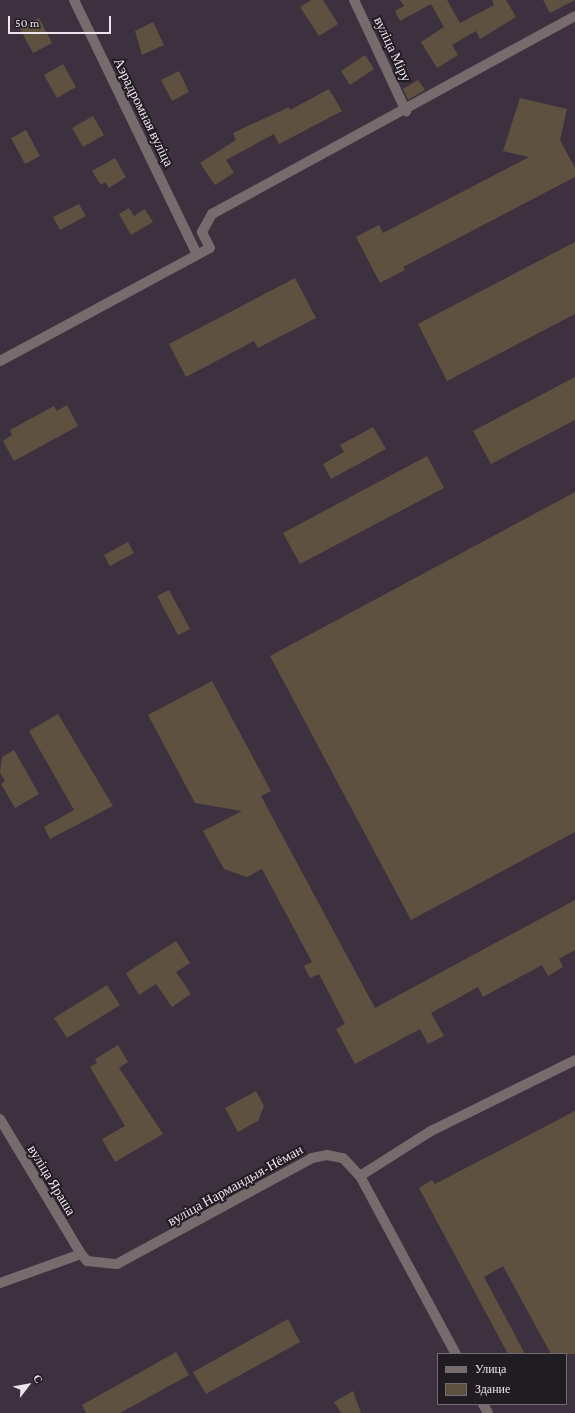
<!DOCTYPE html>
<html>
<head>
<meta charset="utf-8">
<style>
  body { margin:0 }
  #map { position:relative; width:575px; height:1413px; overflow:hidden; background:#3e313f; font-family:"Crimson Pro",serif }
  div>[style] { position:absolute }
  [style*='--x'] { left:calc(var(--x)*1px); top:calc(var(--y)*1px); width:calc(var(--w)*1px); rotate:calc(var(--a)*1deg) }
  .building>* { inset:0; background:#5e5140 }
  .minor>* { height:10px; margin:-5px; padding:0 5px; transform-origin:5px; border-radius:5px; background:#766b6d }
  .tertiary>* { height:10px; margin:-5px; padding:0 5px; transform-origin:5px; border-radius:5px; background:#766b6d }
  span { translate:-50% -50%; white-space:nowrap; text-align:center; line-height:1.15; -webkit-text-stroke:4px #211b22; paint-order:stroke }
  .street-label { font-size:14px; color:#ede4ee }
  .legend { position:absolute; left:437px; top:1353px; width:130px; height:52px; box-sizing:border-box; background:#211b22; border:1px solid #736b74; margin:0; padding:5px 7px; list-style:none; font-size:12px; color:#ede4ee }
  .legend li { display:flex; align-items:center; gap:8px; height:20px }
  .legend b { width:20px; border:1px solid #736b74 }
  .north { position:absolute; left:8px; top:1365px; width:40px; height:40px; -webkit-text-stroke:3px #211b22; paint-order:stroke; rotate:58deg; font-size:11px; font-weight:700; line-height:16px; text-align:center; color:#ede4ee }
  .north::after { content:''; display:block; margin:auto; width:14px; height:18px; background:#ede4ee; clip-path:polygon(50% 0,100% 100%,50% 72%,0 100%) }
  .scale { position:absolute; left:8px; top:16px; width:103px; height:18px; box-sizing:border-box; border:2px solid #ede4ee; border-top:0; padding-left:5px; font-size:12px; line-height:14px; white-space:nowrap; color:#ede4ee; -webkit-text-stroke:3px #211b22; paint-order:stroke }
</style>
</head>
<body>
<div id="map">
  <div class="building">
    <i style="clip-path:polygon(311px 0,323px 0,338px 24px,319px 36px,300px 7px)"></i>
    <i style="clip-path:polygon(400px 0,447px 0,460px 23px,494px 5px,492px 0,506px 0,516px 17px,480px 39px,476px 31px,452px 45px,458px 55px,437px 68px,421px 42px,444px 27px,431px 4px,400px 21px,395px 11px,404px 6px)"></i>
    <i style="clip-path:polygon(543px 0,575px 0,550px 13px)"></i>
    <i style="clip-path:polygon(39px 18px,52px 43px,33px 53px,20px 29px)"></i>
    <i style="clip-path:polygon(153px 22px,164px 45px,142px 55px,135px 31px)"></i>
    <i style="clip-path:polygon(365px 55px,374px 69px,350px 85px,341px 71px)"></i>
    <i style="clip-path:polygon(63px 64px,76px 87px,57px 98px,44px 75px)"></i>
    <i style="clip-path:polygon(179px 71px,189px 92px,172px 101px,161px 80px)"></i>
    <i style="clip-path:polygon(418px 80px,425px 90px,408px 100px,403px 89px)"></i>
    <i style="clip-path:polygon(329px 89px,342px 111px,279px 144px,274px 134px,226px 160px,234px 173px,215px 185px,200px 163px,236px 140px,233px 133px,289px 107px,290px 110px)"></i>
    <i style="clip-path:polygon(520px 98px,567px 109px,560px 140px,575px 168px,575px 177px,403px 267px,405px 270px,380px 283px,356px 237px,379px 225px,383px 233px,529px 157px,503px 151px)"></i>
    <i style="clip-path:polygon(93px 116px,104px 135px,83px 147px,72px 128px)"></i>
    <i style="clip-path:polygon(26px 130px,40px 156px,25px 164px,11px 138px)"></i>
    <i style="clip-path:polygon(115px 158px,126px 177px,109px 188px,105px 182px,101px 185px,92px 171px)"></i>
    <i style="clip-path:polygon(79px 204px,86px 216px,60px 230px,53px 217px)"></i>
    <i style="clip-path:polygon(129px 208px,134px 216px,145px 209px,153px 222px,131px 235px,119px 214px)"></i>
    <i style="clip-path:polygon(575px 242px,575px 314px,447px 381px,418px 324px)"></i>
    <i style="clip-path:polygon(295px 278px,316px 318px,258px 348px,254px 341px,186px 377px,169px 344px)"></i>
    <i style="clip-path:polygon(575px 377px,575px 420px,491px 464px,473px 431px)"></i>
    <i style="clip-path:polygon(67px 405px,78px 426px,14px 461px,3px 441px,12px 435px,10px 430px,54px 406px,57px 411px)"></i>
    <i style="clip-path:polygon(373px 427px,386px 449px,331px 479px,323px 464px,344px 452px,340px 445px)"></i>
    <i style="clip-path:polygon(427px 456px,444px 488px,300px 564px,283px 533px)"></i>
    <i style="clip-path:polygon(575px 492px,575px 832px,411px 920px,270px 656px)"></i>
    <i style="clip-path:polygon(128px 542px,134px 553px,110px 566px,104px 555px)"></i>
    <i style="clip-path:polygon(169px 590px,190px 629px,178px 635px,157px 596px)"></i>
    <i style="clip-path:polygon(212px 681px,271px 791px,261px 796px,375px 1008px,575px 900px,575px 950px,559px 959px,563px 967px,548px 976px,542px 965px,483px 997px,478px 987px,431px 1013px,444px 1036px,428px 1044px,420px 1029px,355px 1064px,336px 1029px,345px 1024px,319px 974px,310px 978px,304px 966px,312px 962px,262px 869px,247px 877px,224px 869px,203px 831px,242px 811px,195px 803px,148px 715px)"></i>
    <i style="clip-path:polygon(58px 714px,113px 806px,50px 839px,44px 827px,74px 810px,29px 731px)"></i>
    <i style="clip-path:polygon(14px 750px,39px 794px,15px 808px,1px 784px,5px 781px,0 773px,2px 757px)"></i>
    <i style="clip-path:polygon(176px 941px,190px 963px,176px 972px,191px 994px,172px 1007px,156px 984px,139px 995px,126px 973px)"></i>
    <i style="clip-path:polygon(107px 985px,120px 1005px,67px 1038px,54px 1018px)"></i>
    <i style="clip-path:polygon(118px 1045px,128px 1062px,119px 1068px,163px 1134px,115px 1162px,102px 1139px,125px 1126px,90px 1067px,97px 1063px,95px 1059px)"></i>
    <i style="clip-path:polygon(256px 1091px,264px 1106px,258px 1121px,238px 1132px,225px 1108px)"></i>
    <i style="clip-path:polygon(575px 1111px,575px 1354px,551px 1354px,503px 1266px,484px 1277px,525px 1354px,508px 1354px,419px 1188px,432px 1180px,435px 1184px)"></i>
    <i style="clip-path:polygon(288px 1319px,300px 1342px,206px 1394px,193px 1372px)"></i>
    <i style="clip-path:polygon(176px 1352px,189px 1375px,120px 1413px,86px 1413px,82px 1405px)"></i>
    <i style="clip-path:polygon(353px 1391px,361px 1413px,341px 1413px,334px 1402px)"></i>
  </div>
  <div class="minor">
    <i style="--x:74;--y:0;--w:282;--a:64.2"></i>
    <i style="--x:354;--y:0;--w:123;--a:64.9"></i>
    <i style="--x:0;--y:361;--w:238;--a:-28.3"></i>
    <i style="--x:210;--y:248;--w:18;--a:-117"></i>
    <i style="--x:202;--y:232;--w:21;--a:-61"></i>
    <i style="--x:212;--y:214;--w:413;--a:-28.6"></i>
    <i style="--x:360;--y:1176;--w:84;--a:-32.4"></i>
    <i style="--x:431;--y:1131;--w:161;--a:-26.2"></i>
    <i style="--x:0;--y:1283;--w:86;--a:-19.7"></i>
    <i style="--x:81;--y:1254;--w:9;--a:49"></i>
    <i style="--x:87;--y:1261;--w:30;--a:6"></i>
    <i style="--x:117;--y:1264;--w:222;--a:-28.5"></i>
    <i style="--x:312;--y:1158;--w:15;--a:-11"></i>
    <i style="--x:327;--y:1155;--w:16;--a:11"></i>
    <i style="--x:343;--y:1158;--w:25;--a:47"></i>
    <i style="--x:360;--y:1176;--w:202;--a:61.7"></i>
    <i style="--x:483;--y:1404;--w:10;--a:61"></i>
  </div>
  <div class="tertiary">
    <i style="--x:0;--y:1119;--w:157;--a:59"></i>
  </div>
  <div class="street-label">
    <span style="left:393px;top:49px;rotate:65deg">вуліца Міру</span>
    <span style="left:144px;top:112px;rotate:64deg">Аэрадромная вуліца</span>
    <span style="left:52px;top:1180px;rotate:59deg">вуліца Яраша</span>
    <span style="left:235px;top:1185px;rotate:-29deg">вуліца Нармандыя-Нёман</span>
  </div>
  <ul class="legend">
  <li><b style="height:5px;background:#766b6d"></b>Улица</li>
  <li><b style="height:11px;background:#5e5140"></b>Здание</li>
  </ul>
  <div class="north">С</div>
  <div class="scale">50 m</div>
</div>
</body>
</html>
